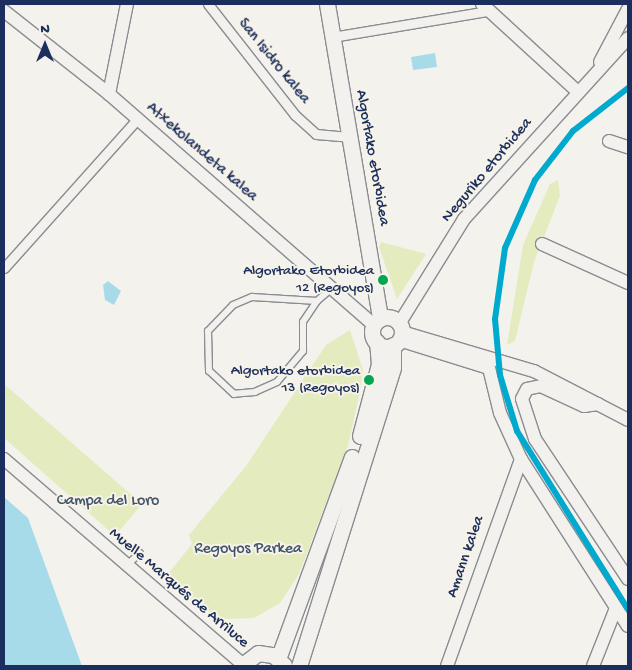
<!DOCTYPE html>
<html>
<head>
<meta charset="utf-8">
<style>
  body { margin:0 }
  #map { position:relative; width:632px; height:670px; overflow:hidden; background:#f4f2ec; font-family:"Gochi Hand",sans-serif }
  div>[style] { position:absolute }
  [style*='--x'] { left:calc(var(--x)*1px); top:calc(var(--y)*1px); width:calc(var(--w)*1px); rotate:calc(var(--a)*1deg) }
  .green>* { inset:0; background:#e4ecbf }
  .water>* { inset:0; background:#a8dbe9 }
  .roads { filter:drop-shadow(1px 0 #898c92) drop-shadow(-1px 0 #898c92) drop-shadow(0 1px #898c92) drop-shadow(0 -1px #898c92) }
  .service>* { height:6px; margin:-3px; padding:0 3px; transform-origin:3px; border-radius:3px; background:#f2f1ed }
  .pedestrian>* { height:9px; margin:-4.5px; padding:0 4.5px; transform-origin:4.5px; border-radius:4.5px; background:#f2f1ed }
  .minor>* { height:12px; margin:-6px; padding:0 6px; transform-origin:6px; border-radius:6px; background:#f2f1ed }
  .tertiary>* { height:15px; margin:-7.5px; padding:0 7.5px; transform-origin:7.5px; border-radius:7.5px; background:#f2f1ed }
  .tertiary>.ring { margin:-7.5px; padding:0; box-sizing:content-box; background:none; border:15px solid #f2f1ed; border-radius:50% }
  .metro-1>* { height:6px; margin:-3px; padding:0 3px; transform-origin:3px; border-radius:3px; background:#00a9ce }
  .dots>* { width:14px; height:14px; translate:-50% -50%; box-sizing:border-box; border:2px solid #f7f3e8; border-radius:50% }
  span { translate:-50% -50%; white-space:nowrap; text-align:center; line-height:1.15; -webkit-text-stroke:4px #f7f3e8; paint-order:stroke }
  .bus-label { font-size:15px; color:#1b2f5e }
  .right { translate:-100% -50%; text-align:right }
  .street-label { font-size:16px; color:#1b2f5e }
  .park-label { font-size:16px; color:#40546a }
  .frame { position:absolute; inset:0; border:5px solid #1b2f5e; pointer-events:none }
  .north { position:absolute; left:20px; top:20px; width:50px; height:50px; -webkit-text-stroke:4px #f7f3e8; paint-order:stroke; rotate:0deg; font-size:14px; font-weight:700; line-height:20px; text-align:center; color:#1b2f5e }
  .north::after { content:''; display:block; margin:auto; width:18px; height:22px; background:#1b2f5e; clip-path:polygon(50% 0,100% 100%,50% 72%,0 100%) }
</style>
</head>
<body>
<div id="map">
  <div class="green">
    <i style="clip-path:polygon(558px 180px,560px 196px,534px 262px,515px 341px,507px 345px,523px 245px,550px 184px)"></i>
    <i style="clip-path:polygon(381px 242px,426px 254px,397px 299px,379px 247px)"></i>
    <i style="clip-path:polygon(350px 330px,363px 370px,360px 392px,348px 446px,299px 574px,280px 603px,254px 618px,226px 619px,193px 604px,164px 579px,192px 544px,189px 535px,246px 466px,326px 345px)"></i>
    <i style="clip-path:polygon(4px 384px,142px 504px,115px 536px,4px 438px)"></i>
  </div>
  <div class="water">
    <i style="clip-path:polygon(435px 53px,437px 67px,413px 70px,411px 57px)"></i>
    <i style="clip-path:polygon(108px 281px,121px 291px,114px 305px,105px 300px,103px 285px)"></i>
    <i style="clip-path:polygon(4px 497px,28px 518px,82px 666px,4px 666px)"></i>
  </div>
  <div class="roads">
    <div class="service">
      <i style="--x:317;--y:301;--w:25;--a:124"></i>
      <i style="--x:303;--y:322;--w:29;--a:90"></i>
      <i style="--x:303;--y:351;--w:40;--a:130"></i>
      <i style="--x:277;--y:382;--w:24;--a:156"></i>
      <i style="--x:255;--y:392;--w:21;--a:175"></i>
      <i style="--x:234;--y:394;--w:34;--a:-137"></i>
      <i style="--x:209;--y:371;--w:40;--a:-91.4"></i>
      <i style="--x:208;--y:331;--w:36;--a:-46"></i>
      <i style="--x:233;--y:305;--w:21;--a:-23"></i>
      <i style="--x:252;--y:297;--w:65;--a:3.5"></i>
      <i style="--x:317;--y:301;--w:20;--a:-41"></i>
      <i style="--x:126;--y:566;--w:19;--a:-43"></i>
    </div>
    <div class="pedestrian">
      <i style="--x:208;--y:4;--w:141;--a:51.9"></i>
      <i style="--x:295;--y:115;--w:28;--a:42"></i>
      <i style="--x:316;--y:134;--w:33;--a:5"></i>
      <i style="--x:332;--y:37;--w:157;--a:-9.5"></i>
      <i style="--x:4;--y:268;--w:200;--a:-48.2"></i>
    </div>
    <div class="minor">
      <i style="--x:482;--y:4;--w:130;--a:42.5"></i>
      <i style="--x:4;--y:11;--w:134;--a:38.3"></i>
      <i style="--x:109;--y:94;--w:352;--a:41.1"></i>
      <i style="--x:600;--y:62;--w:60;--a:-62.2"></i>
      <i style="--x:109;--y:94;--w:92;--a:-78.7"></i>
      <i style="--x:609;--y:141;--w:20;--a:18"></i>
      <i style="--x:542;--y:244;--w:94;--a:24.4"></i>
      <i style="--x:399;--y:324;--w:123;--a:-58.2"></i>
      <i style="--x:464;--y:219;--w:244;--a:-47.8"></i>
      <i style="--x:402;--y:332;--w:138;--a:16.5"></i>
      <i style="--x:534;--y:371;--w:106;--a:27.5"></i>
      <i style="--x:399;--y:340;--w:94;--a:17.3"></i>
      <i style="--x:489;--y:368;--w:46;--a:76.3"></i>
      <i style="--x:500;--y:413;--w:51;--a:65.5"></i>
      <i style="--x:521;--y:459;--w:198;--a:57.4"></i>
      <i style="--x:598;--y:404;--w:14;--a:172"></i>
      <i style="--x:584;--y:406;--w:47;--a:-155.1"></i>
      <i style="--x:541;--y:386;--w:14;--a:168"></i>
      <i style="--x:527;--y:389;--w:11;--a:117"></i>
      <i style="--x:522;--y:399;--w:42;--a:72"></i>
      <i style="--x:535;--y:439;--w:168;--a:56.4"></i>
      <i style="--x:4;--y:459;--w:314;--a:40.7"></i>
      <i style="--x:447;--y:666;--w:220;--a:-70.3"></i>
      <i style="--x:593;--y:666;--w:62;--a:-68.4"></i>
    </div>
    <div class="tertiary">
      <i style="--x:327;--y:4;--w:319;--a:80.4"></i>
      <i class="ring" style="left:372px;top:317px;width:15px;height:15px"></i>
      <i style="--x:360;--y:436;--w:74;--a:-75.2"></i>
      <i style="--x:379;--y:364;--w:22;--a:-95"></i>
      <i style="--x:278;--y:659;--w:215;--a:-69.9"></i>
      <i style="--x:241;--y:666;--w:21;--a:-37"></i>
      <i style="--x:258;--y:653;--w:15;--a:8"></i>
      <i style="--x:273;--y:655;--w:15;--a:42"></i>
      <i style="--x:299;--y:666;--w:313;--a:-72.5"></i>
      <i style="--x:393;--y:367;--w:22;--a:-90"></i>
    </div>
  </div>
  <div class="metro-1">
    <i style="--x:628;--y:88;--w:70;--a:142"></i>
    <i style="--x:573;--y:131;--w:62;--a:127.8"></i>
    <i style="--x:535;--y:180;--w:74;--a:113.8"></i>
    <i style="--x:505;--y:248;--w:72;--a:98"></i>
    <i style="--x:495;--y:319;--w:56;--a:84.9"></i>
    <i style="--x:500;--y:375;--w:59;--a:73.1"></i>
    <i style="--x:517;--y:431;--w:210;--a:58.1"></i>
  </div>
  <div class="dots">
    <i style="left:383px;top:280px;background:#00a651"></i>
    <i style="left:369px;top:380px;background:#00a651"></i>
  </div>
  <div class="bus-label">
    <span class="right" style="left:374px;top:280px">Algortako Etorbidea<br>12 (Regoyos)</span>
    <span class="right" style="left:360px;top:380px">Algortako etorbidea<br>13 (Regoyos)</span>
  </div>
  <div class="street-label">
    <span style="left:273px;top:62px;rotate:51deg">San Isidro kalea</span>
    <span style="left:201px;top:153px;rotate:41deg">Atxekolandeta kalea</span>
    <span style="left:371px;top:158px;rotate:80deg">Algortako etorbidea</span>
    <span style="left:488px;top:171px;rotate:-50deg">Neguriko etorbidea</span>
    <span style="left:467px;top:557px;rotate:-71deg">Amann kalea</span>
    <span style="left:178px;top:589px;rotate:40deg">Muelle Marqués de Arriluce</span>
  </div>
  <div class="park-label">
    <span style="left:108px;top:502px">Campa del Loro</span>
    <span style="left:248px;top:550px">Regoyos Parkea</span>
  </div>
  <div class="frame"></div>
  <div class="north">N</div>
</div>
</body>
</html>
